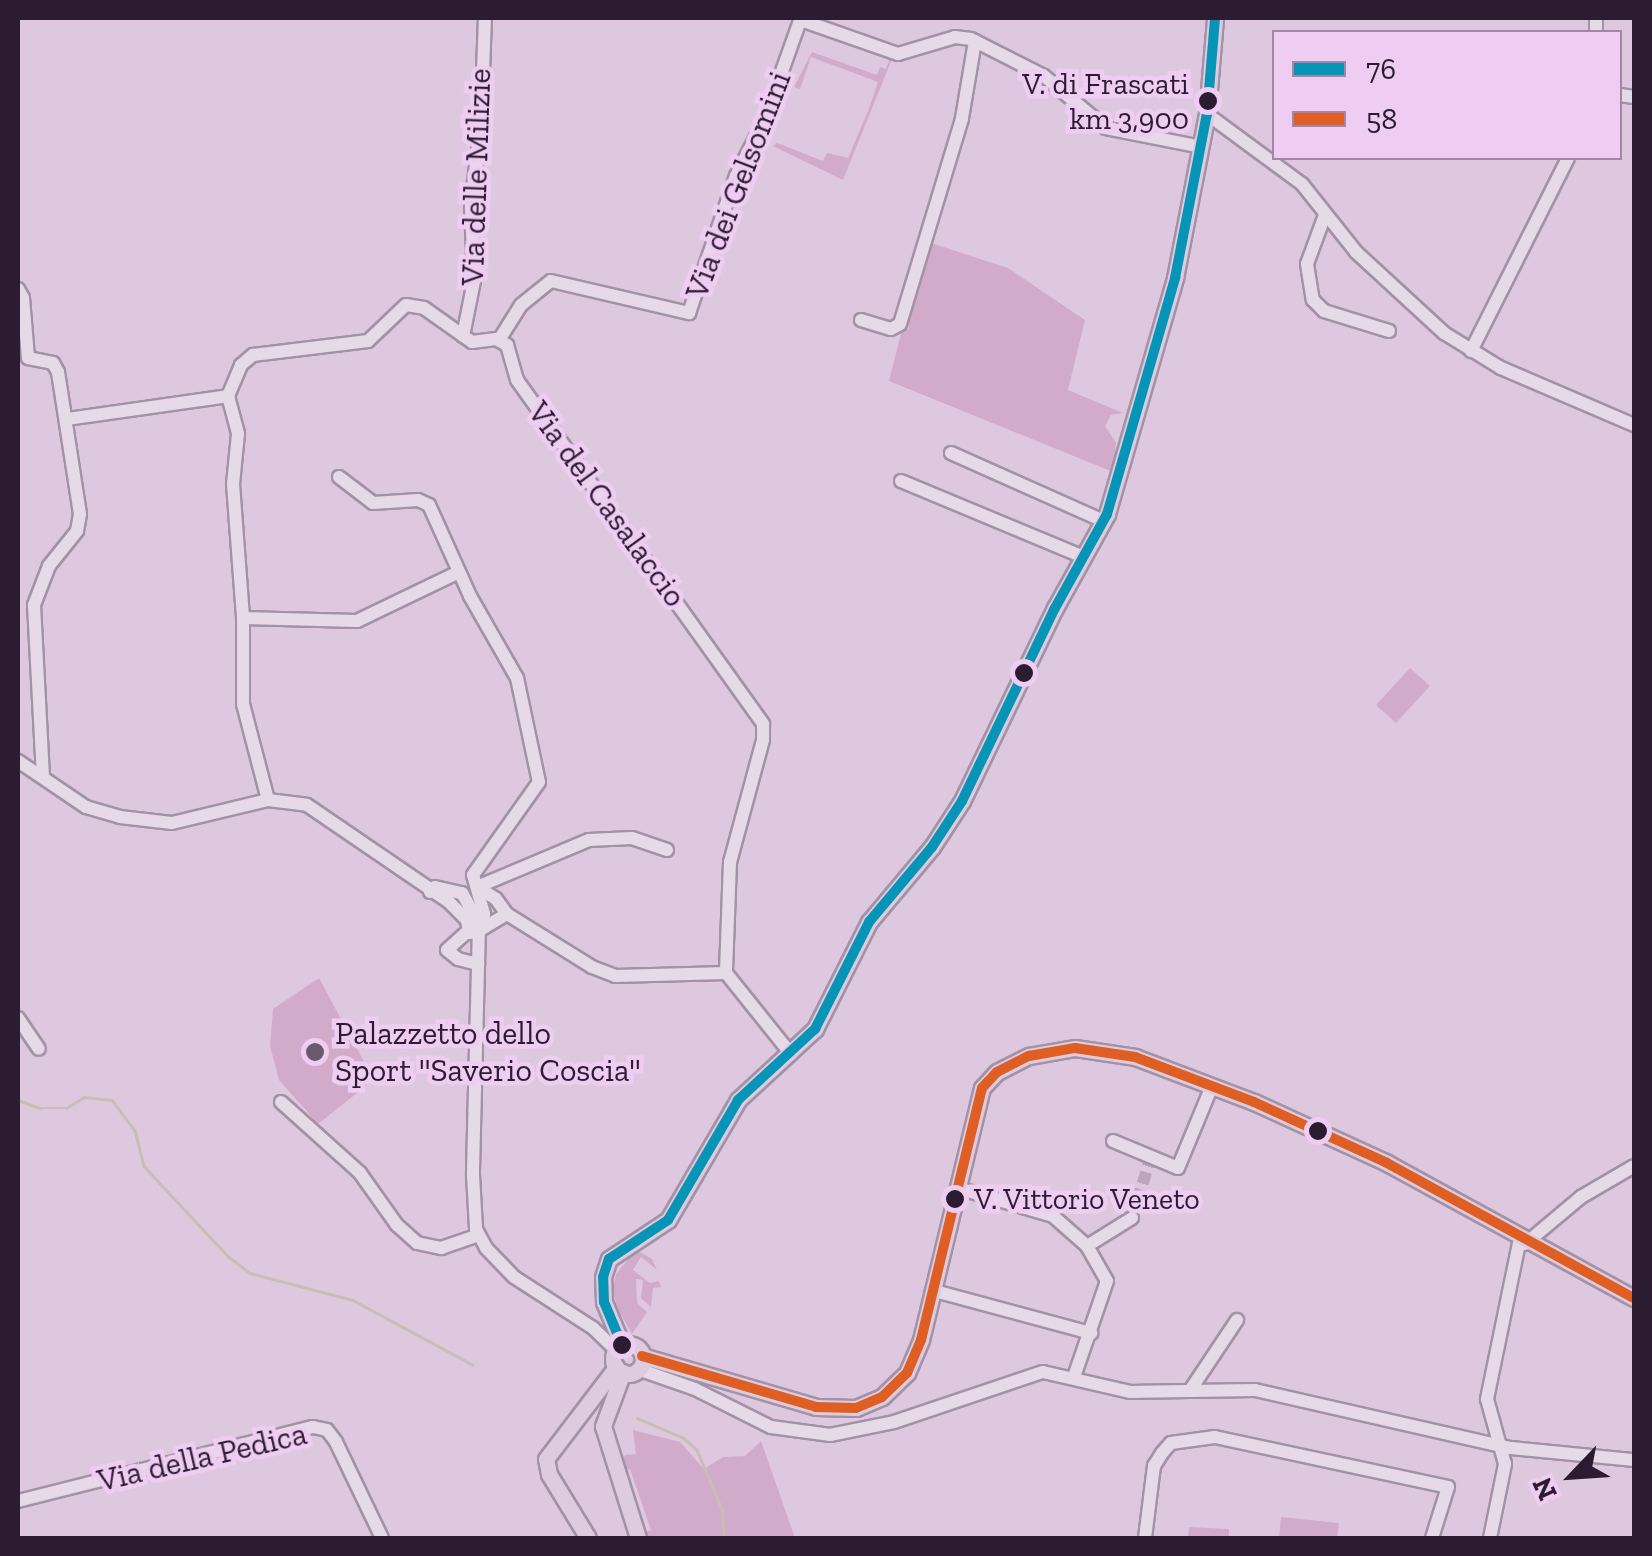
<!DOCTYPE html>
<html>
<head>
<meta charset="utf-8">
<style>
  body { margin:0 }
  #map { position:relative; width:1652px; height:1556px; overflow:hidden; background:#dec8e0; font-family:"Zilla Slab",serif }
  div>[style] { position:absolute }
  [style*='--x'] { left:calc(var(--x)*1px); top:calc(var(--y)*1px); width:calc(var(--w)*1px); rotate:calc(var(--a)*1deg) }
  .green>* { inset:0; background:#d2abca }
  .stream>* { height:2.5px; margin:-1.25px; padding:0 1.25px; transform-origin:1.25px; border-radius:1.25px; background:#c7beb4 }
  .minor-tunnel>* { height:12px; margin-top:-6px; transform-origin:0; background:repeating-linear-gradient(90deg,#baa6bd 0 12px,transparent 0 18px) }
  .roads { filter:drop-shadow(2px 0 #a292a5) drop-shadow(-2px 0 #a292a5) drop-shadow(0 2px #a292a5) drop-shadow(0 -2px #a292a5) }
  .minor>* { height:12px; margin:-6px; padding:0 6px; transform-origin:6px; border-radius:6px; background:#e7dae8 }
  .major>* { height:15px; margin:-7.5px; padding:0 7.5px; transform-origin:7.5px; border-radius:7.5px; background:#decbe0 }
  .major>.ring { margin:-7.5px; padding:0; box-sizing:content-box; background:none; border:15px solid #decbe0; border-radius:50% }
  .bus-1>* { height:10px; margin:-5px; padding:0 5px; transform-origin:5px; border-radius:5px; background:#0694b7 }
  .bus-2>* { height:10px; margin:-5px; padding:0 5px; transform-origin:5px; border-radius:5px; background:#de5e24 }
  .dots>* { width:28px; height:28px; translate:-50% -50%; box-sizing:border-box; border:5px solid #efcdf3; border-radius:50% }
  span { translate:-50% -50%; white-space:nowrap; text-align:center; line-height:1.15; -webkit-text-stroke:9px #efcdf3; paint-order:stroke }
  .bus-label { font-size:30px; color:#2b1c32 }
  .right { translate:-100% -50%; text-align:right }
  .left { translate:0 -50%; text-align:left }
  .street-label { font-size:32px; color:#2b1c32 }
  .poi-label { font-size:32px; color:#2b1c32 }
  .frame { position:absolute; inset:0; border:20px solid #2b1c32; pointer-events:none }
  .legend { position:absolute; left:1272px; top:30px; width:350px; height:130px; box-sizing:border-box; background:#efcdf3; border:2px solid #a186a6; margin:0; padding:12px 18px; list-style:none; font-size:30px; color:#2b1c32 }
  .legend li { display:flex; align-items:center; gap:20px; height:50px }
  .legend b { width:50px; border:2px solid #a186a6 }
  .north { position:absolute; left:1522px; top:1426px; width:100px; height:100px; -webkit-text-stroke:8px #efcdf3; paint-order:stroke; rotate:245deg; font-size:28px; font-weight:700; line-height:40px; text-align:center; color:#2b1c32 }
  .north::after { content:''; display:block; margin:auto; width:35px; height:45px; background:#2b1c32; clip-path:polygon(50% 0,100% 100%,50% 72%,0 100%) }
</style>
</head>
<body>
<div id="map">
  <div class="green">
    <i style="clip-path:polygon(812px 52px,877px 75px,880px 67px,886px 69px,889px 61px,884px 56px,892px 59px,843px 180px,773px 146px,777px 143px,823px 161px,827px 153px,848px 158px,868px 111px,878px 82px,811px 57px,800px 89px,794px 87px)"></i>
    <i style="clip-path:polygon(931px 243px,1008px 268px,1085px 320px,1068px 390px,1123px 413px,1111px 415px,1105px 426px,1116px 443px,1113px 472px,889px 381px,902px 330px,909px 329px,908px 318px)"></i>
    <i style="clip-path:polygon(1410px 668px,1430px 686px,1396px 723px,1376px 705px)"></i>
    <i style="clip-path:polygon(319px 978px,369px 1071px,367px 1085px,318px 1124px,279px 1080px,270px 1046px,273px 1009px)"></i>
    <i style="clip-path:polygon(636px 1250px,652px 1259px,657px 1270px,641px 1257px,633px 1270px,650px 1283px,659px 1281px,661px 1287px,653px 1288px,651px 1307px,641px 1298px,643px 1280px,636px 1279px,637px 1303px,647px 1312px,632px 1334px,617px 1308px,613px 1289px,616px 1274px)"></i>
    <i style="clip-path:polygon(633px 1430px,680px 1442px,704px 1469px,723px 1457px,745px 1456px,761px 1441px,795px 1538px,647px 1538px,645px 1532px,651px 1530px,630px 1469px,625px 1470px,622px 1462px,625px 1455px,636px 1454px)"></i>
    <i style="clip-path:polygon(1281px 1517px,1339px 1523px,1337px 1538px,1279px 1538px)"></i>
    <i style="clip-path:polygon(1189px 1527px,1229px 1529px,1229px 1538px,1188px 1538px)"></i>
  </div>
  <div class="stream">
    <i style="--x:18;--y:1100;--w:23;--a:20"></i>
    <i style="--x:40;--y:1108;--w:26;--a:0"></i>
    <i style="--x:66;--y:1108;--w:21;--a:-31"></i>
    <i style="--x:84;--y:1097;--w:28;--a:6"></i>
    <i style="--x:112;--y:1100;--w:38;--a:53"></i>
    <i style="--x:135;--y:1130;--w:37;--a:76"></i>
    <i style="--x:144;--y:1166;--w:125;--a:47"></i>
    <i style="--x:229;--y:1257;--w:26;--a:37"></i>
    <i style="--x:250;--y:1273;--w:106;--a:14.7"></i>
    <i style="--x:353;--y:1300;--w:136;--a:28.4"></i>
    <i style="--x:637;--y:1418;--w:51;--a:23.1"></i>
    <i style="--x:684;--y:1438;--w:18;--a:43"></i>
    <i style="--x:697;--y:1450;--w:64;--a:67"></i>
    <i style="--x:722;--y:1509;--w:25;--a:85"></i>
  </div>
  <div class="minor-tunnel">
    <i style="--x:1132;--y:1218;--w:61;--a:-72.8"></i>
  </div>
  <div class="roads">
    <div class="minor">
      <i style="--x:801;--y:20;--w:103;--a:19.3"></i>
      <i style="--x:898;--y:54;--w:59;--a:-16.6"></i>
      <i style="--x:955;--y:37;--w:16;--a:7"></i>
      <i style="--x:971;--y:39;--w:82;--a:26.9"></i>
      <i style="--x:1044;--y:76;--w:81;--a:40"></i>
      <i style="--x:1106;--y:128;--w:98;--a:11.2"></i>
      <i style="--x:1596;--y:32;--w:14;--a:-90"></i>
      <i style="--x:1620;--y:95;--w:14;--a:8"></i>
      <i style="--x:1207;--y:114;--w:118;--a:36.4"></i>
      <i style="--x:1302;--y:184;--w:87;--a:51.5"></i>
      <i style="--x:1356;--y:252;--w:120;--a:42.6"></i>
      <i style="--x:1444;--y:333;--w:67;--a:31.6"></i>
      <i style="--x:1501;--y:368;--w:145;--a:23.2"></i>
      <i style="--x:1325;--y:215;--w:52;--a:110.2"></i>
      <i style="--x:1307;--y:264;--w:36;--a:81"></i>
      <i style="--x:1313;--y:300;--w:16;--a:45"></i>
      <i style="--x:1324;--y:311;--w:68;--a:17.1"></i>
      <i style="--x:18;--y:289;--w:10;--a:61"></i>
      <i style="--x:23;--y:298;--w:60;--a:85.2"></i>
      <i style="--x:28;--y:358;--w:25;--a:11"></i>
      <i style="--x:53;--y:363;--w:10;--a:61"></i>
      <i style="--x:58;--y:372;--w:144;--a:81.2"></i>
      <i style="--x:80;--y:514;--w:17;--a:100"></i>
      <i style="--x:77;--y:531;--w:45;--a:128.7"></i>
      <i style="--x:49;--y:566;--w:42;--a:111"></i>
      <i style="--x:34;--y:605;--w:170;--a:87"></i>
      <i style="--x:861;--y:320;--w:31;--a:17"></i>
      <i style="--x:891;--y:329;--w:10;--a:-29"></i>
      <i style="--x:900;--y:324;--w:215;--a:-73.2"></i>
      <i style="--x:962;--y:118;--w:78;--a:-80.4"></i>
      <i style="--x:463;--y:336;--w:56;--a:-78.7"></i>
      <i style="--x:474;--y:281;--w:76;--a:-92.3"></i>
      <i style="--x:471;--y:205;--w:80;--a:-82.8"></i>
      <i style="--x:481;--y:126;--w:108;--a:-87.9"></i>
      <i style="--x:499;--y:340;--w:41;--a:-57.8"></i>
      <i style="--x:521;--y:305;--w:38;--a:-39"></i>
      <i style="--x:551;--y:281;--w:142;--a:13.1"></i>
      <i style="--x:689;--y:313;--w:145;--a:-71.1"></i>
      <i style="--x:736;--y:176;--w:64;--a:-63"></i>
      <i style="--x:765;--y:119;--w:107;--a:-70.4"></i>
      <i style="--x:1471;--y:351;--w:216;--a:-63.3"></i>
      <i style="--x:228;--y:396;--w:34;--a:-67"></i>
      <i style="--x:241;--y:365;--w:16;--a:-40"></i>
      <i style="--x:253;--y:355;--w:116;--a:-6.9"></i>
      <i style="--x:368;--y:341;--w:52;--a:-43.5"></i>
      <i style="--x:406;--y:305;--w:18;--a:9"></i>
      <i style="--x:424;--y:308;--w:59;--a:35.3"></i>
      <i style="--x:472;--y:342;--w:24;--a:-7"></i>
      <i style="--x:496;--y:339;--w:13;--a:29"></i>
      <i style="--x:507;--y:345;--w:36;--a:74"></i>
      <i style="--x:517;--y:380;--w:423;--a:54.4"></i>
      <i style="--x:763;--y:724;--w:16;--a:90"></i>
      <i style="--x:763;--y:740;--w:126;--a:105.1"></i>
      <i style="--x:730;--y:862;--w:111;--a:92.1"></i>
      <i style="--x:228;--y:396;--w:39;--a:75"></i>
      <i style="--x:238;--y:434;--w:50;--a:95.7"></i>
      <i style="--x:233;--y:484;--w:134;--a:85.7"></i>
      <i style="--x:243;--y:618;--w:86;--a:90"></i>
      <i style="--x:243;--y:704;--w:99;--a:75.4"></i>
      <i style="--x:67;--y:419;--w:163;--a:-8.1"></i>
      <i style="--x:951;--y:453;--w:167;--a:24"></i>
      <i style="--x:339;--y:477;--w:43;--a:37.4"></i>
      <i style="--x:373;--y:503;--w:45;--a:-3.8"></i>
      <i style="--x:418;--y:500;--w:12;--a:24"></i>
      <i style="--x:429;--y:505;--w:100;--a:65.7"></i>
      <i style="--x:470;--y:596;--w:95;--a:60.2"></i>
      <i style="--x:517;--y:678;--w:106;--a:78.1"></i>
      <i style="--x:539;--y:782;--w:114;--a:125.4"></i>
      <i style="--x:473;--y:875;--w:41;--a:74.2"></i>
      <i style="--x:484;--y:914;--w:12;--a:114"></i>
      <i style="--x:901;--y:481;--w:198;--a:22.6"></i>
      <i style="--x:243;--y:618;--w:114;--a:1.5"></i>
      <i style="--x:357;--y:621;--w:113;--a:-25.7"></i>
      <i style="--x:18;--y:761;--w:82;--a:34.1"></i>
      <i style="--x:86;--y:807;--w:35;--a:16"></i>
      <i style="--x:120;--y:817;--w:52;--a:6.6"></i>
      <i style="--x:172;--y:823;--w:99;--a:-13.5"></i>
      <i style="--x:268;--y:800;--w:39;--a:7"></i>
      <i style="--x:307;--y:805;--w:172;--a:34.3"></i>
      <i style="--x:449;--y:902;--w:25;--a:45"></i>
      <i style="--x:467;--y:920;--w:13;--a:81"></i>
      <i style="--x:469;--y:933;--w:9;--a:-6"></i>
      <i style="--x:477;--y:887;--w:121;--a:-22.8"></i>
      <i style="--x:589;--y:840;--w:43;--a:-2.7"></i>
      <i style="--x:632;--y:838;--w:37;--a:19"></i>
      <i style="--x:477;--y:887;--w:22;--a:32"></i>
      <i style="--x:496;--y:899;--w:19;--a:54"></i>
      <i style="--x:430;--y:892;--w:7;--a:-45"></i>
      <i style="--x:435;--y:887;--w:28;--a:13"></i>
      <i style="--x:462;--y:893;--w:35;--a:61"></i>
      <i style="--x:479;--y:925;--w:250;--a:91.4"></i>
      <i style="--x:473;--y:1175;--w:54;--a:86.8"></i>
      <i style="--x:476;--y:1229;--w:21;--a:62"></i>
      <i style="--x:486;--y:1248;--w:40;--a:46"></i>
      <i style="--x:514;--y:1277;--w:94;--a:32.8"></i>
      <i style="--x:593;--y:1328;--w:32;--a:44"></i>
      <i style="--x:480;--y:930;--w:31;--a:-31"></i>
      <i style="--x:507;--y:914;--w:100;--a:31.9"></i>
      <i style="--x:592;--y:967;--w:25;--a:21"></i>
      <i style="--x:615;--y:976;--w:111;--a:-1.5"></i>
      <i style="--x:726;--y:973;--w:104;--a:51.3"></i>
      <i style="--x:468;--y:931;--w:28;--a:138"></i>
      <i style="--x:447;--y:950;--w:14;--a:39"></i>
      <i style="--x:458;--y:959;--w:21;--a:14"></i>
      <i style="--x:18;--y:1018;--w:37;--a:56"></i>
      <i style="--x:281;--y:1102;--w:106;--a:41.9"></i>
      <i style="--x:360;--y:1173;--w:64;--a:54.6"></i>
      <i style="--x:397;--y:1225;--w:27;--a:42"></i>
      <i style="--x:417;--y:1243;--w:25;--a:12"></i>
      <i style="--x:441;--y:1248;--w:39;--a:-19"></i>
      <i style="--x:1113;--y:1141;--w:70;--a:22.6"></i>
      <i style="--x:1178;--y:1168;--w:89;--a:-67.5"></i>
      <i style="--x:961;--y:1189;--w:96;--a:16.4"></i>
      <i style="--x:1053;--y:1216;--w:45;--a:41.4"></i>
      <i style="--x:1087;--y:1246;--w:40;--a:60.3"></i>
      <i style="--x:1107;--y:1281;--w:102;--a:109"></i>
      <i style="--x:1525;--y:1244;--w:73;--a:-40"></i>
      <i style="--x:1581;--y:1197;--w:61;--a:-30.3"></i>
      <i style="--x:1087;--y:1246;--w:53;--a:-31.9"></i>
      <i style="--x:935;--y:1291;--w:162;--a:15.1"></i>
      <i style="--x:638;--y:1369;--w:60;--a:19.3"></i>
      <i style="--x:695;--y:1389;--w:85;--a:26.6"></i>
      <i style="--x:771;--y:1427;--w:60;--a:7.7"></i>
      <i style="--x:830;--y:1435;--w:65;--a:-11.5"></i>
      <i style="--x:894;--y:1422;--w:157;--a:-18.6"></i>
      <i style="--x:1043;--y:1372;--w:89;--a:12.9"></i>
      <i style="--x:1130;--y:1392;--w:125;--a:-0.9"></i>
      <i style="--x:1255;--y:1390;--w:262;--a:12.8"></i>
      <i style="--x:1511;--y:1448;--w:124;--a:5.6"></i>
      <i style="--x:1191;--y:1389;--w:83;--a:-56.3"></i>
      <i style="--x:18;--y:1501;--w:304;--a:-14.1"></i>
      <i style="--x:313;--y:1427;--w:14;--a:12"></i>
      <i style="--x:327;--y:1430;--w:15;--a:53"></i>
      <i style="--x:336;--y:1442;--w:106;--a:64.4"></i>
      <i style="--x:1145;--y:1538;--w:73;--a:-82.9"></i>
      <i style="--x:1154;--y:1466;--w:15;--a:-58"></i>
      <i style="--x:1162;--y:1453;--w:13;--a:-48"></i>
      <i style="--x:1171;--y:1443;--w:44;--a:-7.8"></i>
      <i style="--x:1215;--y:1437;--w:238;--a:12.1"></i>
      <i style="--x:1448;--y:1487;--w:53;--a:107.4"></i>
      <i style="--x:1490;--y:1538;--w:76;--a:-78.5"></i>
      <i style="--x:1505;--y:1464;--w:67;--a:-105.5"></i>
      <i style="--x:1487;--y:1399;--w:164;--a:-78.4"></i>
    </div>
    <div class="major">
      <i class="ring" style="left:613px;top:1344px;width:15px;height:15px"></i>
      <i style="--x:622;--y:1345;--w:47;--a:-112.7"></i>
      <i style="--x:604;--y:1302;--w:25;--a:-92"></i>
      <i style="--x:603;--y:1277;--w:19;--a:-72"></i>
      <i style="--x:609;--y:1259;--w:71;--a:-33.5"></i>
      <i style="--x:668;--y:1220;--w:139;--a:-59.7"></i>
      <i style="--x:738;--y:1100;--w:105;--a:-42.7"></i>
      <i style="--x:815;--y:1029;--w:120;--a:-63.2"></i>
      <i style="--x:869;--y:922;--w:98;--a:-50"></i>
      <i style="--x:932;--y:847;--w:55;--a:-56.9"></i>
      <i style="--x:962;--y:801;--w:214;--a:-64.3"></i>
      <i style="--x:1055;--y:608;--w:107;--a:-61"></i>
      <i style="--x:1107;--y:514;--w:246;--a:-73.9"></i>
      <i style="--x:1175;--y:278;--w:167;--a:-79"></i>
      <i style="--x:1207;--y:114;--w:96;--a:-85.2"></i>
      <i style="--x:642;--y:1356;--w:181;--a:16.3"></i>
      <i style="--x:816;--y:1407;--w:40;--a:1.4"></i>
      <i style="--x:856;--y:1408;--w:28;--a:-23"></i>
      <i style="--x:882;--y:1397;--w:35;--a:-44"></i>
      <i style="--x:907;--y:1373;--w:36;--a:-67"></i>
      <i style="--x:921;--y:1340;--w:259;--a:-76.4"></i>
      <i style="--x:982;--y:1088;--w:22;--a:-47"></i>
      <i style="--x:997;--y:1072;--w:36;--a:-27"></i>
      <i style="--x:1029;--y:1056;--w:47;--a:-9.9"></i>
      <i style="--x:1075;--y:1048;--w:61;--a:8.5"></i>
      <i style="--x:1135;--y:1057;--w:127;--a:20.7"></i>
      <i style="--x:1254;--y:1102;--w:146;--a:24.6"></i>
      <i style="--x:1387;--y:1163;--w:281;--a:28.7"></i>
      <i style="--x:623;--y:1372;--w:58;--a:110.3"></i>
      <i style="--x:603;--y:1426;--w:117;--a:72.6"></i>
      <i style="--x:588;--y:1538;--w:75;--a:-121.4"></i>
      <i style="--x:549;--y:1474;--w:15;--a:-101"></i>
      <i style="--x:546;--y:1459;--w:116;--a:-52.7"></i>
    </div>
  </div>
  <div class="bus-1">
    <i style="--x:622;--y:1345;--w:47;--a:-112.7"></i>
    <i style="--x:604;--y:1302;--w:25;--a:-92"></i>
    <i style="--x:603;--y:1277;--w:19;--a:-72"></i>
    <i style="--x:609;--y:1259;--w:71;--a:-33.5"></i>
    <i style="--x:668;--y:1220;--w:139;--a:-59.7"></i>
    <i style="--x:738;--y:1100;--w:105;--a:-42.7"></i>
    <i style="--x:815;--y:1029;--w:120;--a:-63.2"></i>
    <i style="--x:869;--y:922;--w:98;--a:-50"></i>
    <i style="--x:932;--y:847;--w:55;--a:-56.9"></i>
    <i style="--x:962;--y:801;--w:214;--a:-64.3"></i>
    <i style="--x:1055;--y:608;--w:107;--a:-61"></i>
    <i style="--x:1107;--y:514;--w:246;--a:-73.9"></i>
    <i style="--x:1175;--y:278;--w:167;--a:-79"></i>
    <i style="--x:1207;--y:114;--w:96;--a:-85.2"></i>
  </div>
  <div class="bus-2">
    <i style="--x:642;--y:1356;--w:181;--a:16.3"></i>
    <i style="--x:816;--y:1407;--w:40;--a:1.4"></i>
    <i style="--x:856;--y:1408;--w:28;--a:-23"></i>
    <i style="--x:882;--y:1397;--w:35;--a:-44"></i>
    <i style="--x:907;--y:1373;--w:36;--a:-67"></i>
    <i style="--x:921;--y:1340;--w:259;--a:-76.4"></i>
    <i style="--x:982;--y:1088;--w:22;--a:-47"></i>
    <i style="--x:997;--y:1072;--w:36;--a:-27"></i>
    <i style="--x:1029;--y:1056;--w:47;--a:-9.9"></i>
    <i style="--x:1075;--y:1048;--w:61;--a:8.5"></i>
    <i style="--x:1135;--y:1057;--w:127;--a:20.7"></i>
    <i style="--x:1254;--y:1102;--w:146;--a:24.6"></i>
    <i style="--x:1387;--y:1163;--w:281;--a:28.7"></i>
  </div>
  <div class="dots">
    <i style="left:1208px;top:101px;background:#2b1c32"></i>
    <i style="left:1024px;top:673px;background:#2b1c32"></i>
    <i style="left:315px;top:1052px;background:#6a586f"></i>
    <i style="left:1318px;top:1131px;background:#2b1c32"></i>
    <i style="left:955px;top:1199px;background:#2b1c32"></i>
    <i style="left:622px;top:1345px;background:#2b1c32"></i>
  </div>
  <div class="bus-label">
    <span class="right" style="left:1189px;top:101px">V. di Frascati<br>km 3,900</span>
    <span class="left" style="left:974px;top:1199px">V. Vittorio Veneto</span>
  </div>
  <div class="street-label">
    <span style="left:476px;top:177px;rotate:-88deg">Via delle Milizie</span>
    <span style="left:738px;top:185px;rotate:-69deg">Via dei Gelsomini</span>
    <span style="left:607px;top:504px;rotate:54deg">Via del Casalaccio</span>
    <span style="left:202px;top:1457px;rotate:-13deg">Via della Pedica</span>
  </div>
  <div class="poi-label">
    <span class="left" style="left:335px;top:1052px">Palazzetto dello<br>Sport "Saverio Coscia"</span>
  </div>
  <div class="frame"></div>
  <ul class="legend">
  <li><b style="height:12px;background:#0694b7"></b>76</li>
  <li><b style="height:12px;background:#de5e24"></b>58</li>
  </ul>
  <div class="north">N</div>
</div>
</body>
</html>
